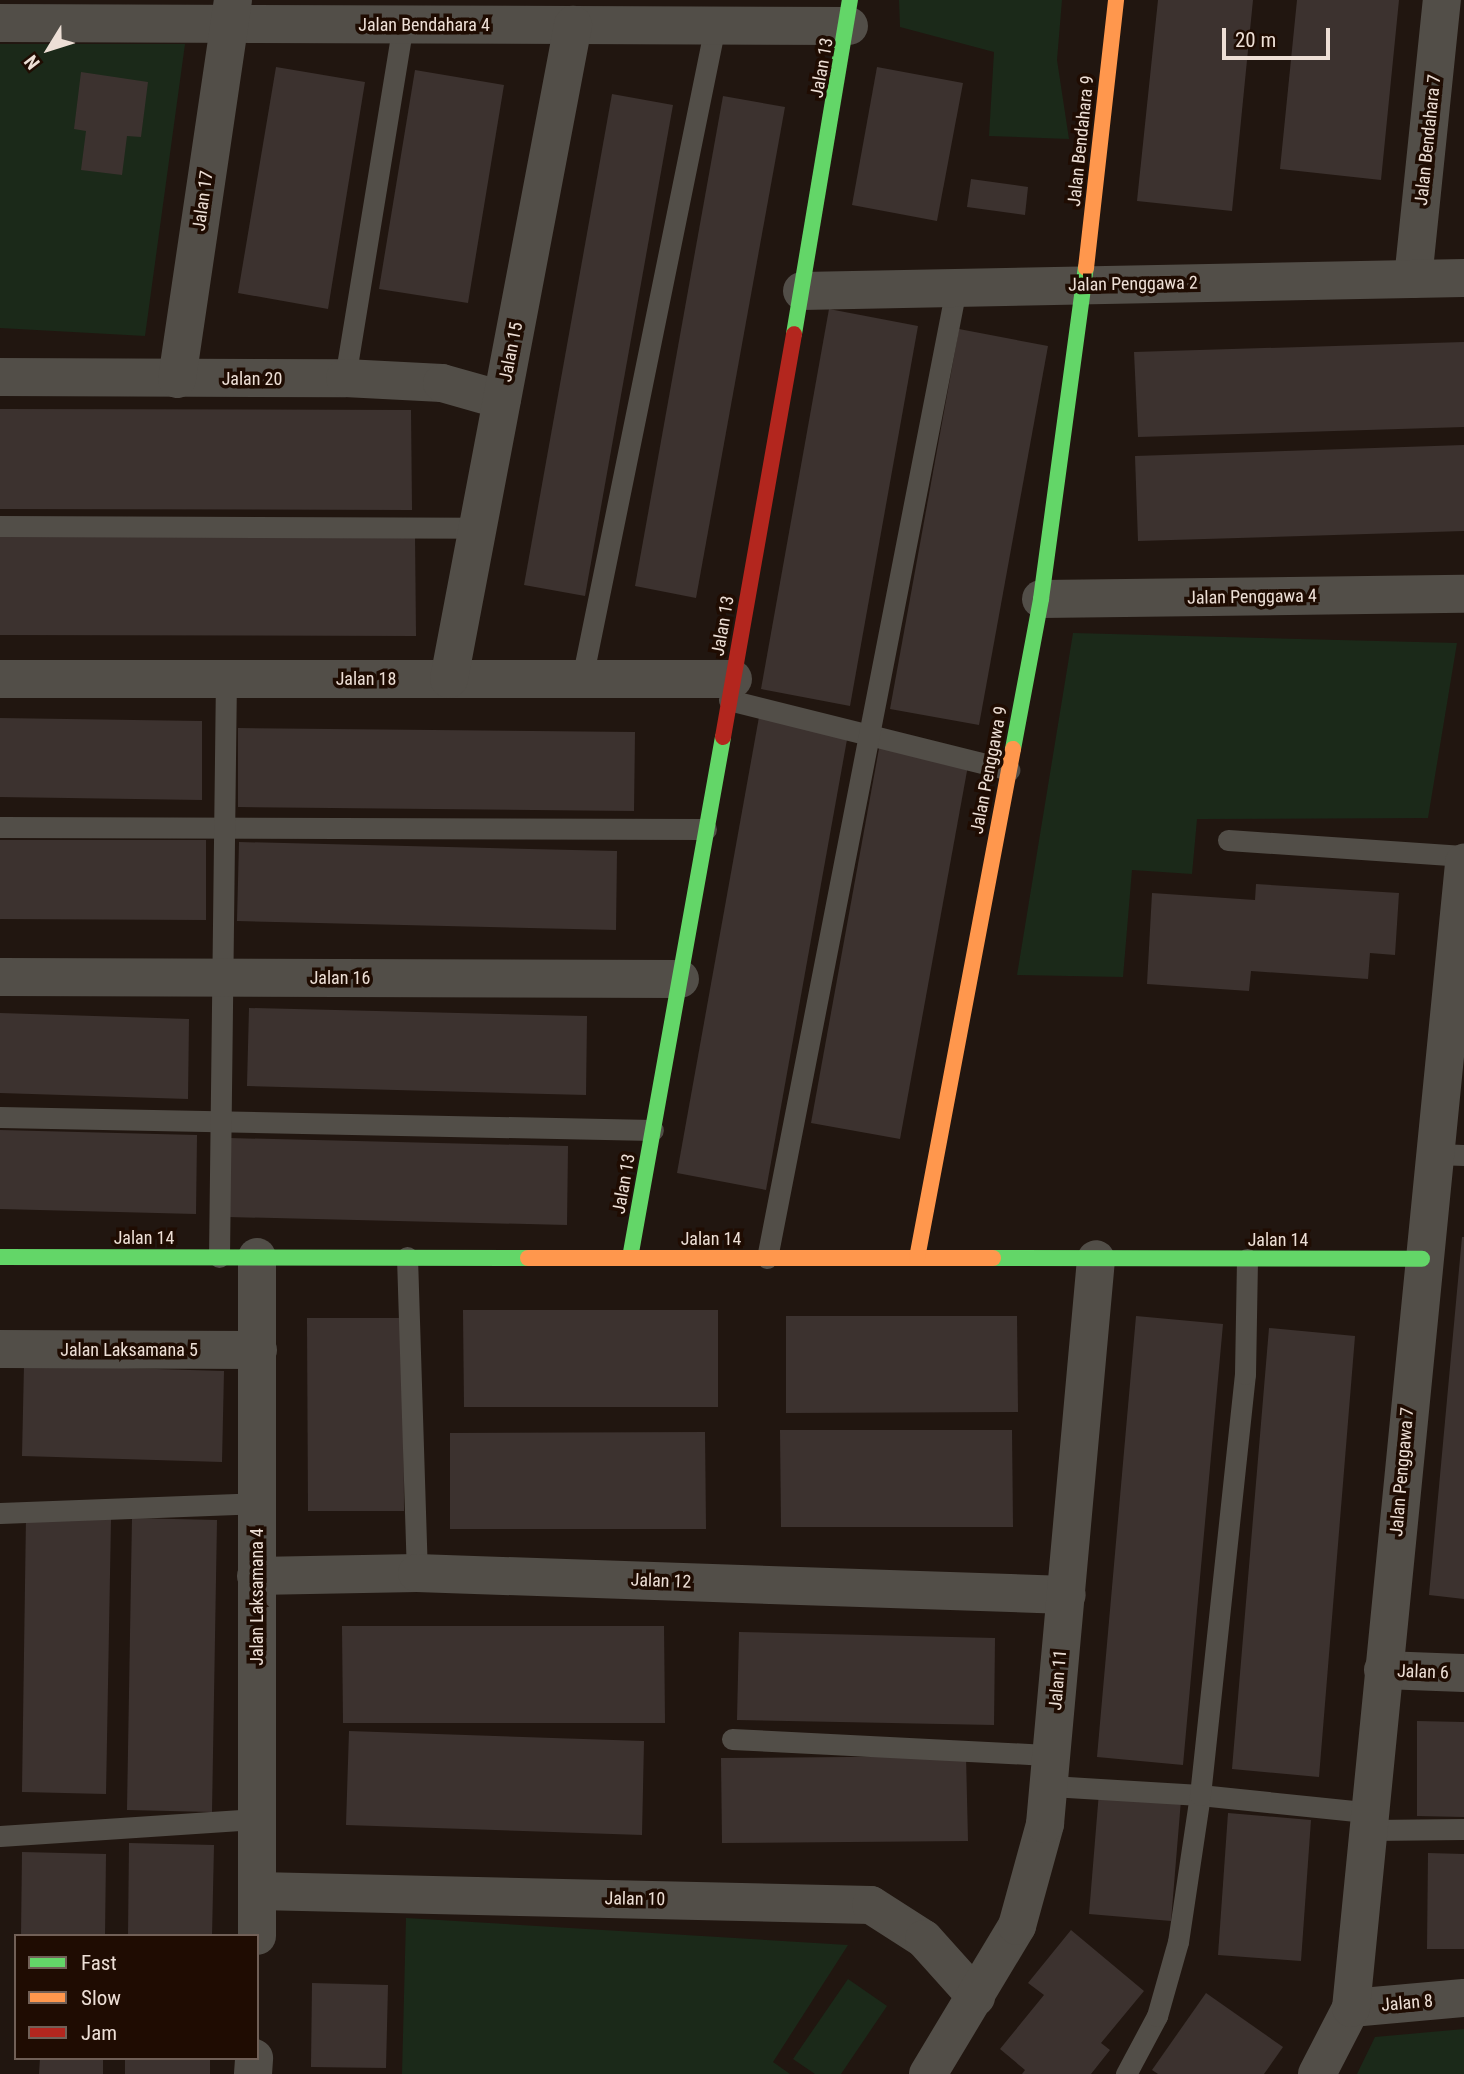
<!DOCTYPE html>
<html>
<head>
<meta charset="utf-8">
<style>
  body { margin:0 }
  #map { position:relative; width:1464px; height:2074px; overflow:hidden; background:#211610; font-family:"Roboto Condensed",sans-serif }
  div>[style] { position:absolute }
  [style*='--x'] { left:calc(var(--x)*1px); top:calc(var(--y)*1px); width:calc(var(--w)*1px); rotate:calc(var(--a)*1deg) }
  .green>* { inset:0; background:#1b2919 }
  .building>* { inset:0; background:#3c322f }
  .lane>* { height:21px; margin:-10.5px; padding:0 10.5px; transform-origin:10.5px; border-radius:10.5px; background:#524e48 }
  .street>* { height:38px; margin:-19px; padding:0 19px; transform-origin:19px; border-radius:19px; background:#524e48 }
  .fast>* { height:16px; margin:-8px; padding:0 8px; transform-origin:8px; border-radius:8px; background:#63d668 }
  .slow>* { height:16px; margin:-8px; padding:0 8px; transform-origin:8px; border-radius:8px; background:#ff974d }
  .jam>* { height:16px; margin:-8px; padding:0 8px; transform-origin:8px; border-radius:8px; background:#b3261e }
  span { translate:-50% -50%; white-space:nowrap; text-align:center; line-height:1.15; -webkit-text-stroke:7px #1f0c02; paint-order:stroke }
  .street-label { font-size:18px; color:#eddfd6 }
  .legend { position:absolute; left:14px; top:1934px; width:245px; height:126px; box-sizing:border-box; background:#1f0c02; border:2px solid #716057; margin:0; padding:9px 12px; list-style:none; font-size:21px; color:#eddfd6 }
  .legend li { display:flex; align-items:center; gap:14px; height:35px }
  .legend b { width:35px; border:2px solid #716057 }
  .north { position:absolute; left:14px; top:14px; width:70px; height:70px; -webkit-text-stroke:5px #1f0c02; paint-order:stroke; rotate:232deg; font-size:19px; font-weight:700; line-height:28px; text-align:center; color:#eddfd6 }
  .north::after { content:''; display:block; margin:auto; width:24px; height:32px; background:#eddfd6; clip-path:polygon(50% 0,100% 100%,50% 72%,0 100%) }
  .scale { position:absolute; left:1222px; top:28px; width:108px; height:32px; box-sizing:border-box; border:4px solid #eddfd6; border-top:0; padding-left:9px; font-size:21px; line-height:24px; white-space:nowrap; color:#eddfd6; -webkit-text-stroke:5px #1f0c02; paint-order:stroke }
</style>
</head>
<body>
<div id="map">
  <div class="green">
    <i style="clip-path:polygon(899px 0,1062px 0,1057px 60px,1069px 139px,989px 136px,994px 52px,900px 27px)"></i>
    <i style="clip-path:polygon(0 44px,185px 44px,145px 336px,0 328px)"></i>
    <i style="clip-path:polygon(1073px 633px,1457px 643px,1428px 818px,1197px 819px,1192px 874px,1132px 870px,1123px 977px,1017px 975px)"></i>
    <i style="clip-path:polygon(406px 1918px,848px 1945px,773px 2062px,790px 2074px,402px 2074px)"></i>
    <i style="clip-path:polygon(848px 1979px,887px 2006px,841px 2074px,815px 2074px,793px 2059px)"></i>
    <i style="clip-path:polygon(1464px 2029px,1464px 2074px,1357px 2074px,1375px 2037px)"></i>
  </div>
  <div class="building">
    <i style="clip-path:polygon(1158px 0,1253px 0,1232px 211px,1137px 201px)"></i>
    <i style="clip-path:polygon(1297px 0,1399px 0,1381px 180px,1280px 169px)"></i>
    <i style="clip-path:polygon(276px 67px,365px 82px,328px 309px,238px 293px)"></i>
    <i style="clip-path:polygon(877px 67px,963px 83px,937px 221px,852px 205px)"></i>
    <i style="clip-path:polygon(415px 70px,504px 85px,468px 303px,379px 289px)"></i>
    <i style="clip-path:polygon(81px 72px,148px 82px,141px 137px,127px 136px,122px 175px,81px 170px,86px 131px,74px 129px)"></i>
    <i style="clip-path:polygon(612px 94px,673px 105px,585px 596px,524px 585px)"></i>
    <i style="clip-path:polygon(723px 96px,785px 107px,696px 598px,635px 586px)"></i>
    <i style="clip-path:polygon(971px 179px,1028px 187px,1025px 215px,967px 207px)"></i>
    <i style="clip-path:polygon(829px 309px,918px 326px,850px 706px,761px 689px)"></i>
    <i style="clip-path:polygon(959px 329px,1048px 346px,979px 725px,890px 709px)"></i>
    <i style="clip-path:polygon(1464px 342px,1464px 427px,1138px 437px,1134px 352px)"></i>
    <i style="clip-path:polygon(0 409px,411px 410px,412px 510px,0 509px)"></i>
    <i style="clip-path:polygon(1464px 445px,1464px 531px,1138px 541px,1135px 456px)"></i>
    <i style="clip-path:polygon(0 535px,415px 536px,416px 636px,0 635px)"></i>
    <i style="clip-path:polygon(759px 717px,848px 734px,766px 1190px,677px 1173px)"></i>
    <i style="clip-path:polygon(0 718px,202px 721px,202px 800px,0 797px)"></i>
    <i style="clip-path:polygon(238px 728px,635px 732px,634px 811px,238px 807px)"></i>
    <i style="clip-path:polygon(880px 743px,969px 760px,900px 1139px,811px 1123px)"></i>
    <i style="clip-path:polygon(0 840px,206px 840px,206px 920px,0 919px)"></i>
    <i style="clip-path:polygon(239px 842px,617px 851px,616px 930px,237px 921px)"></i>
    <i style="clip-path:polygon(1256px 884px,1399px 893px,1395px 955px,1370px 953px,1368px 979px,1251px 971px,1249px 991px,1147px 984px,1152px 893px,1255px 900px)"></i>
    <i style="clip-path:polygon(249px 1008px,587px 1016px,586px 1095px,247px 1086px)"></i>
    <i style="clip-path:polygon(0 1013px,189px 1019px,188px 1099px,0 1093px)"></i>
    <i style="clip-path:polygon(0 1130px,197px 1135px,196px 1214px,0 1209px)"></i>
    <i style="clip-path:polygon(229px 1138px,568px 1146px,567px 1225px,228px 1217px)"></i>
    <i style="clip-path:polygon(1462px 1237px,1464px 1237px,1464px 1599px,1429px 1595px)"></i>
    <i style="clip-path:polygon(463px 1310px,718px 1310px,718px 1407px,464px 1407px)"></i>
    <i style="clip-path:polygon(786px 1316px,1017px 1316px,1018px 1412px,786px 1413px)"></i>
    <i style="clip-path:polygon(1136px 1316px,1223px 1324px,1183px 1765px,1097px 1757px)"></i>
    <i style="clip-path:polygon(307px 1318px,403px 1318px,404px 1511px,308px 1511px)"></i>
    <i style="clip-path:polygon(1269px 1328px,1355px 1336px,1319px 1777px,1232px 1769px)"></i>
    <i style="clip-path:polygon(24px 1365px,224px 1371px,222px 1462px,22px 1456px)"></i>
    <i style="clip-path:polygon(780px 1430px,1012px 1430px,1013px 1527px,781px 1527px)"></i>
    <i style="clip-path:polygon(705px 1432px,706px 1529px,450px 1529px,450px 1433px)"></i>
    <i style="clip-path:polygon(26px 1517px,111px 1519px,106px 1794px,22px 1792px)"></i>
    <i style="clip-path:polygon(132px 1518px,217px 1520px,212px 1812px,127px 1810px)"></i>
    <i style="clip-path:polygon(342px 1626px,664px 1626px,665px 1723px,343px 1723px)"></i>
    <i style="clip-path:polygon(739px 1632px,995px 1638px,994px 1725px,737px 1720px)"></i>
    <i style="clip-path:polygon(1417px 1721px,1464px 1722px,1464px 1817px,1417px 1816px)"></i>
    <i style="clip-path:polygon(349px 1731px,644px 1741px,642px 1835px,346px 1825px)"></i>
    <i style="clip-path:polygon(966px 1756px,968px 1841px,722px 1843px,721px 1758px)"></i>
    <i style="clip-path:polygon(1099px 1792px,1181px 1800px,1171px 1921px,1089px 1914px)"></i>
    <i style="clip-path:polygon(1228px 1813px,1311px 1820px,1301px 1961px,1218px 1955px)"></i>
    <i style="clip-path:polygon(129px 1843px,214px 1845px,212px 1936px,128px 1936px)"></i>
    <i style="clip-path:polygon(22px 1852px,106px 1854px,105px 1936px,21px 1936px)"></i>
    <i style="clip-path:polygon(1428px 1853px,1464px 1854px,1464px 1949px,1427px 1949px)"></i>
    <i style="clip-path:polygon(1071px 1930px,1144px 1991px,1101px 2043px,1110px 2050px,1091px 2074px,1022px 2074px,1025px 2070px,1000px 2049px,1044px 1995px,1028px 1983px)"></i>
    <i style="clip-path:polygon(312px 1983px,388px 1985px,386px 2068px,311px 2067px)"></i>
    <i style="clip-path:polygon(1206px 1993px,1283px 2047px,1264px 2074px,1158px 2074px,1152px 2070px)"></i>
    <i style="clip-path:polygon(40px 2058px,103px 2058px,103px 2074px,39px 2074px)"></i>
    <i style="clip-path:polygon(125px 2058px,210px 2058px,210px 2074px,125px 2074px)"></i>
  </div>
  <div class="lane">
    <i style="--x:345;--y:378;--w:358;--a:-80.7"></i>
    <i style="--x:0;--y:526;--w:478;--a:0.2"></i>
    <i style="--x:582;--y:679;--w:666;--a:-78.49"></i>
    <i style="--x:729;--y:700;--w:289;--a:14"></i>
    <i style="--x:0;--y:827;--w:706;--a:0.16"></i>
    <i style="--x:1228;--y:840;--w:237;--a:3.9"></i>
    <i style="--x:0;--y:1117;--w:653;--a:1.14"></i>
    <i style="--x:1436;--y:1154;--w:28;--a:2"></i>
    <i style="--x:219;--y:1257;--w:578;--a:-89.31"></i>
    <i style="--x:407;--y:1257;--w:316;--a:88.2"></i>
    <i style="--x:767;--y:1258;--w:988;--a:-78.97"></i>
    <i style="--x:0;--y:1513;--w:258;--a:-2.2"></i>
    <i style="--x:732;--y:1739;--w:319;--a:2.9"></i>
    <i style="--x:1051;--y:1786;--w:149;--a:3.5"></i>
    <i style="--x:1200;--y:1795;--w:174;--a:5.9"></i>
    <i style="--x:1371;--y:1830;--w:93;--a:-0.6"></i>
    <i style="--x:0;--y:1836;--w:260;--a:-3.8"></i>
    <i style="--x:1126;--y:2074;--w:66;--a:-61.9"></i>
    <i style="--x:1157;--y:2016;--w:77;--a:-74.2"></i>
    <i style="--x:1178;--y:1942;--w:149;--a:-81.5"></i>
    <i style="--x:1200;--y:1795;--w:423;--a:-83.9"></i>
    <i style="--x:1245;--y:1374;--w:115;--a:-89"></i>
  </div>
  <div class="street">
    <i style="--x:0;--y:23;--w:849;--a:0.2"></i>
    <i style="--x:1413;--y:279;--w:281;--a:-84.1"></i>
    <i style="--x:802;--y:291;--w:662;--a:-1.12"></i>
    <i style="--x:0;--y:377;--w:345;--a:0.2"></i>
    <i style="--x:345;--y:378;--w:97;--a:3"></i>
    <i style="--x:442;--y:383;--w:62;--a:15.8"></i>
    <i style="--x:177;--y:379;--w:383;--a:-81.6"></i>
    <i style="--x:1041;--y:599;--w:423;--a:-0.7"></i>
    <i style="--x:0;--y:679;--w:733;--a:0"></i>
    <i style="--x:449;--y:679;--w:666;--a:-79.26"></i>
    <i style="--x:0;--y:977;--w:680;--a:0.17"></i>
    <i style="--x:0;--y:1349;--w:258;--a:0.2"></i>
    <i style="--x:256;--y:1576;--w:161;--a:-1.1"></i>
    <i style="--x:417;--y:1573;--w:650;--a:1.94"></i>
    <i style="--x:1383;--y:1670;--w:81;--a:2.1"></i>
    <i style="--x:258;--y:1891;--w:613;--a:1.31"></i>
    <i style="--x:871;--y:1905;--w:63;--a:32.7"></i>
    <i style="--x:924;--y:1939;--w:78;--a:48.1"></i>
    <i style="--x:257;--y:1936;--w:679;--a:-90"></i>
    <i style="--x:1351;--y:2008;--w:113;--a:-5.1"></i>
    <i style="--x:253;--y:2074;--w:16;--a:-86"></i>
    <i style="--x:928;--y:2074;--w:173;--a:-59"></i>
    <i style="--x:1017;--y:1926;--w:106;--a:-74.6"></i>
    <i style="--x:1045;--y:1824;--w:567;--a:-84.84"></i>
    <i style="--x:1317;--y:2074;--w:74;--a:-62.7"></i>
    <i style="--x:1351;--y:2008;--w:1151;--a:-84.36"></i>
  </div>
  <div class="fast">
    <i style="--x:794;--y:334;--w:339;--a:-80.5"></i>
    <i style="--x:1013;--y:749;--w:153;--a:-79.4"></i>
    <i style="--x:1041;--y:599;--w:334;--a:-82.3"></i>
    <i style="--x:0;--y:1257;--w:528;--a:0.11"></i>
    <i style="--x:630;--y:1258;--w:529;--a:-79.88"></i>
    <i style="--x:993;--y:1258;--w:429;--a:0.1"></i>
  </div>
  <div class="slow">
    <i style="--x:1086;--y:268;--w:270;--a:-83.6"></i>
    <i style="--x:528;--y:1258;--w:465;--a:0"></i>
    <i style="--x:917;--y:1258;--w:518;--a:-79.32"></i>
  </div>
  <div class="jam">
    <i style="--x:723;--y:737;--w:409;--a:-80"></i>
  </div>
  <div class="street-label">
    <span style="left:424px;top:25px">Jalan Bendahara 4</span>
    <span style="left:822px;top:68px;rotate:-80deg">Jalan 13</span>
    <span style="left:1428px;top:140px;rotate:-84deg">Jalan Bendahara 7</span>
    <span style="left:1081px;top:141px;rotate:-84deg">Jalan Bendahara 9</span>
    <span style="left:203px;top:201px;rotate:-82deg">Jalan 17</span>
    <span style="left:1133px;top:284px;rotate:-1deg">Jalan Penggawa 2</span>
    <span style="left:511px;top:352px;rotate:-79deg">Jalan 15</span>
    <span style="left:252px;top:379px">Jalan 20</span>
    <span style="left:1252px;top:597px;rotate:-1deg">Jalan Penggawa 4</span>
    <span style="left:723px;top:626px;rotate:-80deg">Jalan 13</span>
    <span style="left:366px;top:679px">Jalan 18</span>
    <span style="left:989px;top:770px;rotate:-79deg">Jalan Penggawa 9</span>
    <span style="left:340px;top:978px">Jalan 16</span>
    <span style="left:624px;top:1184px;rotate:-80deg">Jalan 13</span>
    <span style="left:144px;top:1238px">Jalan 14</span>
    <span style="left:711px;top:1239px">Jalan 14</span>
    <span style="left:1278px;top:1240px">Jalan 14</span>
    <span style="left:129px;top:1350px">Jalan Laksamana 5</span>
    <span style="left:1402px;top:1472px;rotate:-85deg">Jalan Penggawa 7</span>
    <span style="left:661px;top:1581px;rotate:2deg">Jalan 12</span>
    <span style="left:257px;top:1597px;rotate:-90deg">Jalan Laksamana 4</span>
    <span style="left:1423px;top:1672px;rotate:2deg">Jalan 6</span>
    <span style="left:1058px;top:1680px;rotate:-85deg">Jalan 11</span>
    <span style="left:635px;top:1899px;rotate:1deg">Jalan 10</span>
    <span style="left:1407px;top:2003px;rotate:-5deg">Jalan 8</span>
  </div>
  <ul class="legend">
  <li><b style="height:9px;background:#63d668"></b>Fast</li>
  <li><b style="height:9px;background:#ff974d"></b>Slow</li>
  <li><b style="height:9px;background:#b3261e"></b>Jam</li>
  </ul>
  <div class="north">N</div>
  <div class="scale">20 m</div>
</div>
</body>
</html>
